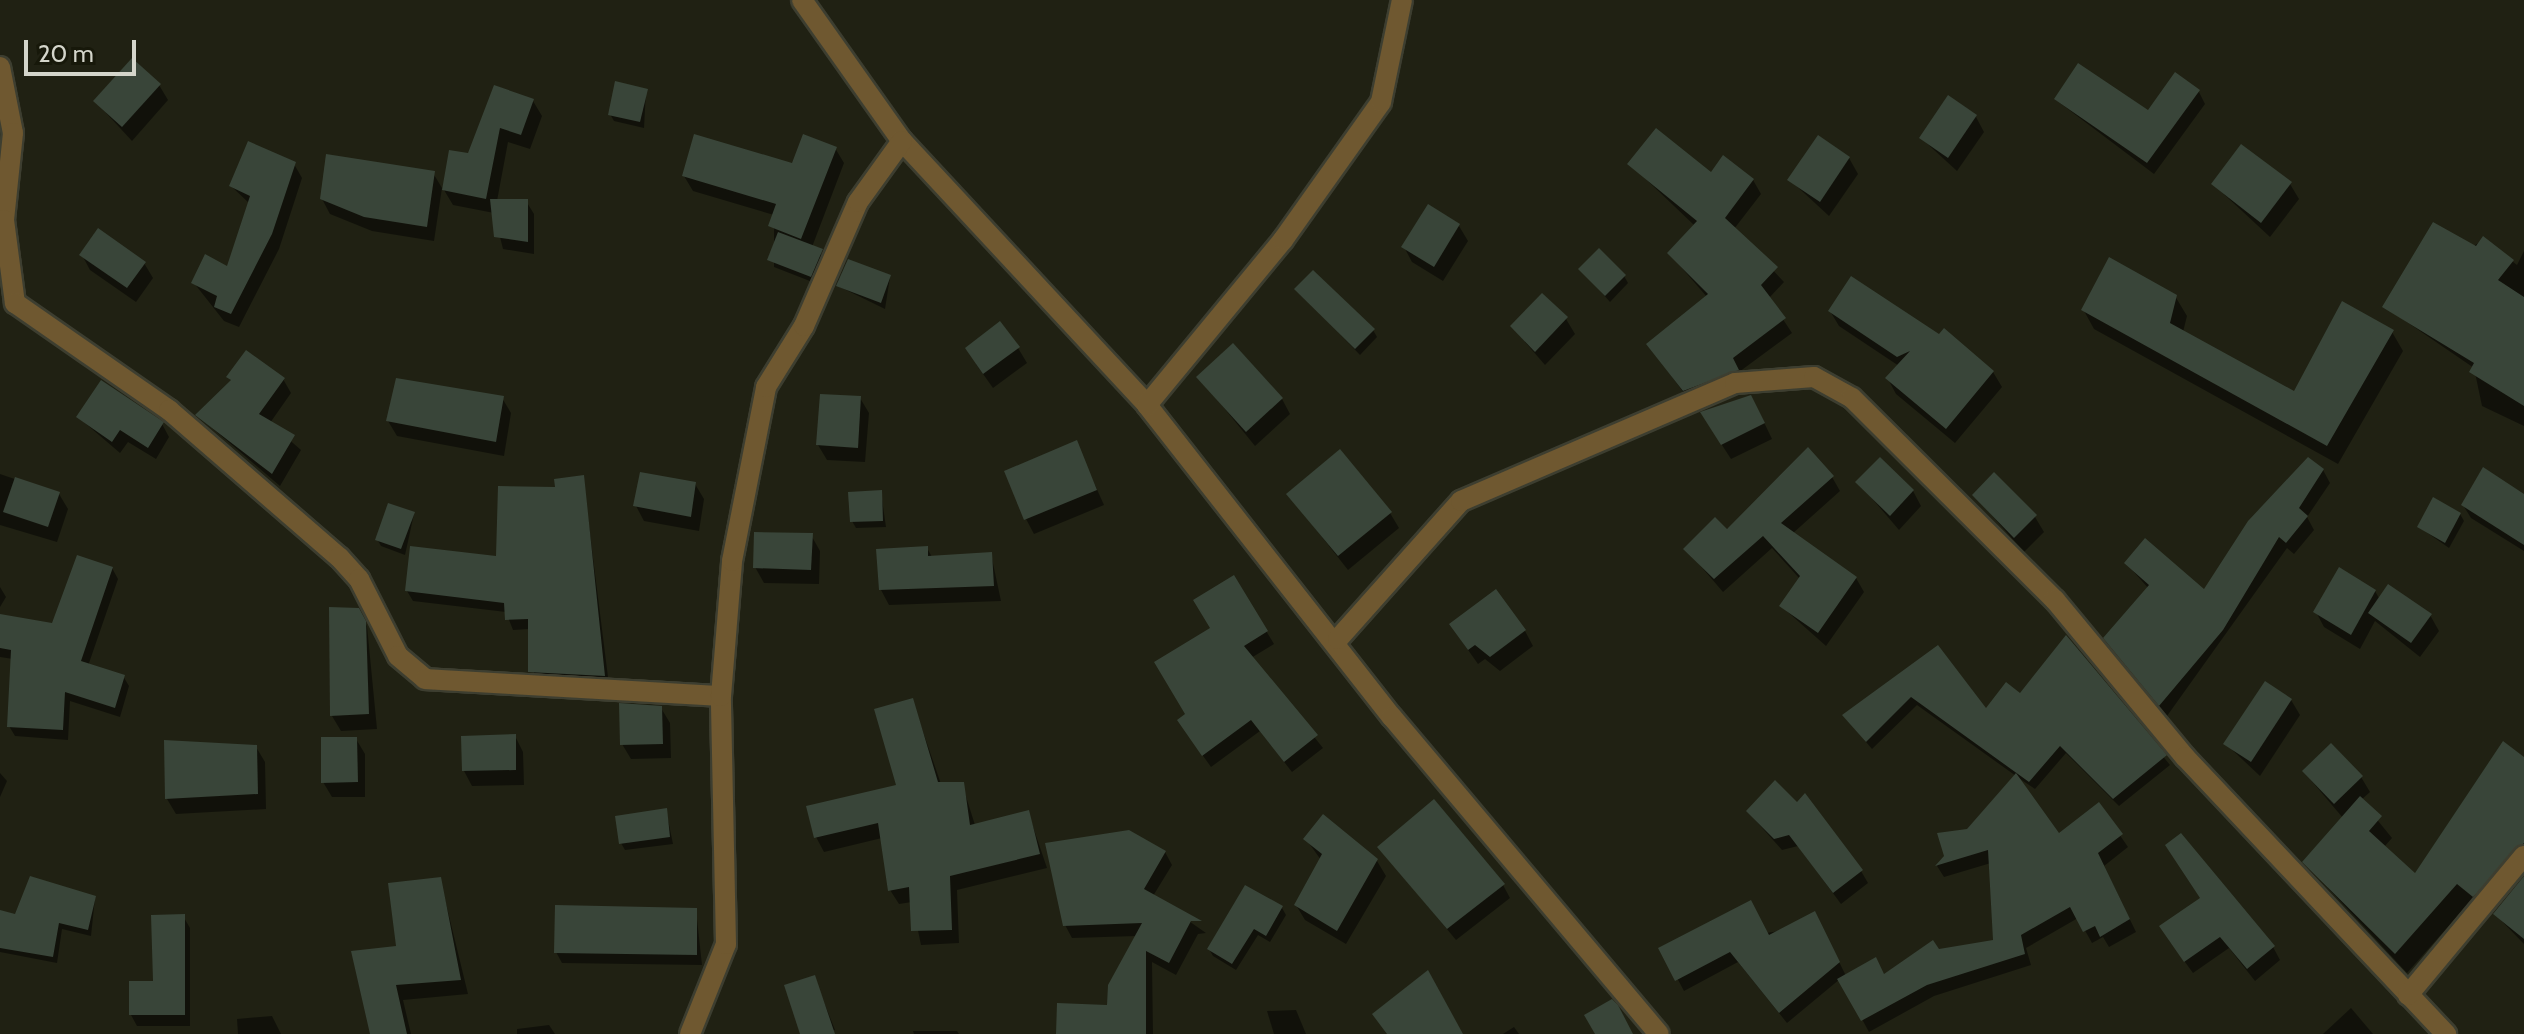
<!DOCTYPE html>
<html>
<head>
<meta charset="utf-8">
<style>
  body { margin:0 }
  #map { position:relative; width:2524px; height:1034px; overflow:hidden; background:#202113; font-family:Cabin,sans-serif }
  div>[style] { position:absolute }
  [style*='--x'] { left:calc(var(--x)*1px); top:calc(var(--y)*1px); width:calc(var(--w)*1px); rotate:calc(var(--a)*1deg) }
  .shadow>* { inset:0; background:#0007 }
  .building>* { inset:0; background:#394539 }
  .roads { filter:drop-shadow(2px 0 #3d3e30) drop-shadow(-2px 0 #3d3e30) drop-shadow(0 2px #3d3e30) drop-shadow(0 -2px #3d3e30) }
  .street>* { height:20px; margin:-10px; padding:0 10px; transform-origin:10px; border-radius:10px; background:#6f5830 }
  span { translate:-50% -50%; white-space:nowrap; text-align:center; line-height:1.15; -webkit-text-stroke:6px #17180a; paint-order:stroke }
  .scale { position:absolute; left:24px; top:40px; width:112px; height:36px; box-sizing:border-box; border:4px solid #d4d5cb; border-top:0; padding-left:10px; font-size:24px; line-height:28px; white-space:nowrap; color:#d4d5cb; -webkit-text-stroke:6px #17180a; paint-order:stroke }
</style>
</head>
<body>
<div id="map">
  <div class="shadow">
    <i style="clip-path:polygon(159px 85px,168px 100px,132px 141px,96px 102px)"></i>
    <i style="clip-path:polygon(495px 87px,533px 101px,542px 116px,530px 149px,508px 142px,497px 201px,526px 201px,534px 214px,534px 254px,503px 249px,494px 213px,453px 205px,444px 190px,470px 156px)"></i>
    <i style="clip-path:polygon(646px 90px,644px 128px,614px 121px,610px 114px)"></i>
    <i style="clip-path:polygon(2199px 92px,2205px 104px,2154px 174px,2056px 100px,2148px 112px)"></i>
    <i style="clip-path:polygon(1976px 117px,1984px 132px,1957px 171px,1921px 138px)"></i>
    <i style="clip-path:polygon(835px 148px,844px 163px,812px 247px,826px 258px,815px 283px,774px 267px,774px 215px,693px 191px,684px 176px,793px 166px)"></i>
    <i style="clip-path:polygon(1849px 158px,1858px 174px,1829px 216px,1790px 180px)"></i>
    <i style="clip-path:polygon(294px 164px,302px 178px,279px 249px,239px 327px,224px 321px,194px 283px,228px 269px,250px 204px,231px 186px)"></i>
    <i style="clip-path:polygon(1630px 164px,1753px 180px,1761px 194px,1734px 229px,1784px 282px,1769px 298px,1792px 333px,1739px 372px,1745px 384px,1692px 404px,1648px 344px,1707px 297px,1669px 253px,1695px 226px)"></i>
    <i style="clip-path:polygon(433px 173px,442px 188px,434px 241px,372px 231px,330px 214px,322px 199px)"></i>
    <i style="clip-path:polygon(2213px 184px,2290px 184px,2299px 199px,2270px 237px)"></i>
    <i style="clip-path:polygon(1459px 226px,1468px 241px,1443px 281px,1412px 262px,1404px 247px)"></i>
    <i style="clip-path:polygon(2484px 239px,2517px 265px,2524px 251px,2524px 426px,2482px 406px,2474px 368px,2385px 307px)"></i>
    <i style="clip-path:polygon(82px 255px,144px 263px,153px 278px,136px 302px,90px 270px)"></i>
    <i style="clip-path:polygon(1581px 269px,1624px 276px,1628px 283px,1610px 302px)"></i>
    <i style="clip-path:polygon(890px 277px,885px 309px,838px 286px)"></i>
    <i style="clip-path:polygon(1297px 289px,1373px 330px,1377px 337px,1360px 355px)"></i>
    <i style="clip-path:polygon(2175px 296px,2187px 316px,2183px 332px,2295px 394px,2392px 332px,2403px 351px,2338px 464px,2094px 329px,2083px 309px)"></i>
    <i style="clip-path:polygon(1830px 311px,1993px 372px,2002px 387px,1955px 443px,1896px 394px,1888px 379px,1899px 366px,1839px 326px)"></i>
    <i style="clip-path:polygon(1566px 319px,1575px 334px,1545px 365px,1512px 327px)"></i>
    <i style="clip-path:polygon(1018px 348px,1027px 363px,993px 388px,976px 364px)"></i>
    <i style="clip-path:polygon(229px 377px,283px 379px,291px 393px,270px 423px,301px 450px,280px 486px,198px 416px,232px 382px)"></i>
    <i style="clip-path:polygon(1199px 377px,1282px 399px,1290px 414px,1255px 446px)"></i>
    <i style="clip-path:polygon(502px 398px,511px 413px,504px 456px,397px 436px,388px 421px)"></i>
    <i style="clip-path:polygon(860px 398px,869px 413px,865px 462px,827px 460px,818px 445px)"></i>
    <i style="clip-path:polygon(1759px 412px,1772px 439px,1731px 459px,1711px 428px)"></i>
    <i style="clip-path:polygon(78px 417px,162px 424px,169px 437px,156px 459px,128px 442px,120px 453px)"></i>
    <i style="clip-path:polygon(1076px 443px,1104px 505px,1034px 534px,1026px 519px)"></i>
    <i style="clip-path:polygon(2323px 470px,2330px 483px,2307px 517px,2314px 530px,2294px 554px,2287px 548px,2167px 716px,2105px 638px,2149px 589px,2126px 563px,2204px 593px)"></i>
    <i style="clip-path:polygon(0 474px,59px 494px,68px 509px,57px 542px,0 525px)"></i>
    <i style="clip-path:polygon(1832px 477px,1840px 491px,1792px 534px,1856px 578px,1864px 592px,1826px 646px,1781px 606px,1800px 579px,1772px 548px,1723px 592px,1686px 549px)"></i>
    <i style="clip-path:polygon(583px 478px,609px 685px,535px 682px,530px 629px,513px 630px,506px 612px,413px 601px,407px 591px,498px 559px,557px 489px)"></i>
    <i style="clip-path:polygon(1858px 482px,1913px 491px,1921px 506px,1899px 530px)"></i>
    <i style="clip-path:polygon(695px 484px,704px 499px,699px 531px,644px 521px,636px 506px)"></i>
    <i style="clip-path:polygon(881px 492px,886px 527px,856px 528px,852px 521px)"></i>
    <i style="clip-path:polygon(1289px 495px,1390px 513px,1399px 528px,1348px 570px)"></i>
    <i style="clip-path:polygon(1974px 495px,2035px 517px,2044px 532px,2024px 552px)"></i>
    <i style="clip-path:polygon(2524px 496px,2524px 551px,2471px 518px,2463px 505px)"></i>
    <i style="clip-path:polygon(414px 514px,405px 555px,381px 546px,377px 539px)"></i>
    <i style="clip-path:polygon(2460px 514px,2464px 521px,2449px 548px,2419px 527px)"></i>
    <i style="clip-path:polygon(811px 535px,820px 551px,819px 584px,764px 583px,755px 567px)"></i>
    <i style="clip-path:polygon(927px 548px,932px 557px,991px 554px,1001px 601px,889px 605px,881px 590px)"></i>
    <i style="clip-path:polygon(112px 568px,118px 579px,88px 666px,123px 676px,129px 686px,120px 717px,70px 701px,68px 740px,15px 736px,9px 726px,13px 659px,0 657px,0 616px,53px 625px)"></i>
    <i style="clip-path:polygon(1234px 577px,1274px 644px,1251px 658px,1323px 748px,1292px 772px,1260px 731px,1211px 767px,1186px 732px)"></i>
    <i style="clip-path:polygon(0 587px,6px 597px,0 607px)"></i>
    <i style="clip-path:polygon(2375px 591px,2380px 600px,2430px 615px,2439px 631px,2420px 657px,2375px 621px,2360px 649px,2324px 627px,2316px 612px)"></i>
    <i style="clip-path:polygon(358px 610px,367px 626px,377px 729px,341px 731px,332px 716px)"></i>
    <i style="clip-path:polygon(1525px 631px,1533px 646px,1500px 671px,1485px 659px,1478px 664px,1461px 640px)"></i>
    <i style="clip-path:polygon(2066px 638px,2170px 765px,2119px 806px,2066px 753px,2035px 789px,2017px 777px,2059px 835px,2099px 805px,2128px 847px,2104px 866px,2136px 932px,2109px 947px,2103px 937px,2092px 943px,2078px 918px,2026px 948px,2031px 965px,1934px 996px,1869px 1032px,1840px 979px,1787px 1023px,1738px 962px,1684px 991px,1661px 948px,1821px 925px,1846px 976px,1884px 976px,1938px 951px,1995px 941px,1991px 863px,1944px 877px,1937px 866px,2016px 776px,1917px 705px,1872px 749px,1844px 716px,1938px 648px,1986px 711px,2020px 696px)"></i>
    <i style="clip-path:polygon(912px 700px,941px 784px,962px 784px,975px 825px,1028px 812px,1047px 868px,957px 890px,959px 943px,921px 945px,912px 902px,899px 904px,890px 890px,882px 838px,824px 852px,816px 837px,899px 787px)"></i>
    <i style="clip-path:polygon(2291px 700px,2300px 715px,2260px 776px,2226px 744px)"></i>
    <i style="clip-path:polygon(661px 708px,670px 723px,671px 758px,631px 759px,622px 744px)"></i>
    <i style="clip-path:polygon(515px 736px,523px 752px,524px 785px,472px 786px,464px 771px)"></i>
    <i style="clip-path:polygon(356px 739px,365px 754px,365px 797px,332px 797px,323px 782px)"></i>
    <i style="clip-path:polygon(256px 747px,265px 762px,266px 809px,176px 814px,167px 799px)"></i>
    <i style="clip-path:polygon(2524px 759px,2524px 847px,2485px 916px,2469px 903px,2407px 973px,2304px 862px,2343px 818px,2304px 772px,2361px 777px,2370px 792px,2361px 800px,2392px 838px,2384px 847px,2416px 876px)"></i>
    <i style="clip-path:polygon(0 773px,7px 781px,0 797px)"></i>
    <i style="clip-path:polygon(666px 810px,673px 844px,625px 850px,621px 843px)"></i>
    <i style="clip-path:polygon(1748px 812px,1861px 871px,1868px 883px,1841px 904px,1798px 846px,1782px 850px)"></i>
    <i style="clip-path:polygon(1306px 839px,1377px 861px,1386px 876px,1346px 944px,1305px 920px,1296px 905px,1321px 860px)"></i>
    <i style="clip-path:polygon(1380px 848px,1503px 885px,1510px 898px,1456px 940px)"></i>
    <i style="clip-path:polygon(1165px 852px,1172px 865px,1153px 896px,1206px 933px,1198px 934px,1176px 975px,1152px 962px,1153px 1034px,1058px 1034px,1109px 1007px,1137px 936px,1072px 938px,1065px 925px)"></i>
    <i style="clip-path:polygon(440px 879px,468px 994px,403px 1000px,411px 1034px,372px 1034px,398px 948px)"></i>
    <i style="clip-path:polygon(2524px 879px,2524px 944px,2495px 914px)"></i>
    <i style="clip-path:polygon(95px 898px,91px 936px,62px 929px,57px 963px,0 952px,0 912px,16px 916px)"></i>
    <i style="clip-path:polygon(2202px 899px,2273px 947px,2280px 960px,2255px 981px,2229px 948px,2193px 973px,2169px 940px)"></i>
    <i style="clip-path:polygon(1282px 908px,1286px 915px,1270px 942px,1258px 935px,1236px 970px,1213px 956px,1209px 949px)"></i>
    <i style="clip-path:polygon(696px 910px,702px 965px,562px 963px,556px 952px)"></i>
    <i style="clip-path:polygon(183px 916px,190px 928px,190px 1026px,137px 1026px,131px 1015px,155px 983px)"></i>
    <i style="clip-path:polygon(814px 977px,835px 1030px,802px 1034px)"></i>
    <i style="clip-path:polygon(2351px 1008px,2373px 1034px,2323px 1034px)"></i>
    <i style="clip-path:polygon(1296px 1010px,1306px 1034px,1274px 1034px,1267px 1011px)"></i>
    <i style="clip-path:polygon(272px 1016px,281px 1034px,238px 1034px,237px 1019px)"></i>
    <i style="clip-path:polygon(549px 1025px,555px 1034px,517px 1034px,517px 1029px)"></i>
    <i style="clip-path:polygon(1514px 1027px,1519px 1034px,1503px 1034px)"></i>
    <i style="clip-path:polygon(913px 1031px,957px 1031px,959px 1034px,914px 1034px)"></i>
  </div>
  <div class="building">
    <i style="clip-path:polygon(132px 58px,161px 84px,122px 127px,93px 101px)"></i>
    <i style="clip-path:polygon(2078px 63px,2148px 110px,2175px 72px,2200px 90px,2147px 163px,2054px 99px)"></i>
    <i style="clip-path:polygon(615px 81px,648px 89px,640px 122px,608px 115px)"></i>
    <i style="clip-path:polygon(494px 85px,534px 99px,521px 135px,500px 128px,486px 199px,442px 190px,449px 150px,468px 153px)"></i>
    <i style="clip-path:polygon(1948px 95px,1977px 115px,1948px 158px,1919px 138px)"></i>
    <i style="clip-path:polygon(1656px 128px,1711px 172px,1723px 155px,1754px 179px,1725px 218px,1778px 267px,1761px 285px,1786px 318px,1733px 358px,1739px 370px,1683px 391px,1646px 344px,1708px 294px,1667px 253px,1697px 221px,1627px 164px)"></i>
    <i style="clip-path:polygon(694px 134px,792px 163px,803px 134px,837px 147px,801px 239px,768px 226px,776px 204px,682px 176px)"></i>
    <i style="clip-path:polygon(1818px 135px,1850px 157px,1820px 202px,1787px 180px)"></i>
    <i style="clip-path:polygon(248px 141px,296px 162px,272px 234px,231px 314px,214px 307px,217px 296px,191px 283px,205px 254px,227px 266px,250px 196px,229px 186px)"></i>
    <i style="clip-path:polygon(2241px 144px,2292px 182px,2261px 223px,2211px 184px)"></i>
    <i style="clip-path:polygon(326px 154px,435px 171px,427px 227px,364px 217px,320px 199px)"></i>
    <i style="clip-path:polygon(490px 199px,528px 199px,528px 242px,494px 237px)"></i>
    <i style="clip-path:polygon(1428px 204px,1460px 224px,1434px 267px,1401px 247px)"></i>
    <i style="clip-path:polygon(2433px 222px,2476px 246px,2483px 236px,2514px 260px,2498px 280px,2524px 297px,2524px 406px,2469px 372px,2474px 363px,2382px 307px)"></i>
    <i style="clip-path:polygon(98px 228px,146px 262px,127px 288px,79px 255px)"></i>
    <i style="clip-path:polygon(778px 232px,823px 249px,811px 277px,767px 260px)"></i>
    <i style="clip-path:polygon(1599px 248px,1626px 275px,1605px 296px,1578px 269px)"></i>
    <i style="clip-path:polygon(2109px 257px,2177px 295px,2170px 323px,2294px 391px,2342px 301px,2394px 330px,2327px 446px,2081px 310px)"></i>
    <i style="clip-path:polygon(848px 259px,891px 275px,881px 303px,836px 286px)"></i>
    <i style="clip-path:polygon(1313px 270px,1375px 329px,1355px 349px,1294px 289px)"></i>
    <i style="clip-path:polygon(1851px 276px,1939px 334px,1944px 328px,1994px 371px,1946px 429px,1885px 378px,1910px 351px,1897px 357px,1828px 311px)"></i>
    <i style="clip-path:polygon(1542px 293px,1568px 317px,1535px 352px,1510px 326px)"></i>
    <i style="clip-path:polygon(1000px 321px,1020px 347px,983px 374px,965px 348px)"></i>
    <i style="clip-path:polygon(1233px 343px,1283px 398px,1246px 432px,1196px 377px)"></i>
    <i style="clip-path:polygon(246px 350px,285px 378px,259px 414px,295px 435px,272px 474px,195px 415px,231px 380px,226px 377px)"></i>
    <i style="clip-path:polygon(396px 378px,504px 396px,496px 442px,386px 421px)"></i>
    <i style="clip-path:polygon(101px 380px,164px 422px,148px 448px,120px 430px,112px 442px,76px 417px)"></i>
    <i style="clip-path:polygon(820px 394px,861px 396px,858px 448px,816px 445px)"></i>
    <i style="clip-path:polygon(1751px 395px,1765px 423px,1721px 445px,1700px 412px)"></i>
    <i style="clip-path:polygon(1077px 440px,1097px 490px,1024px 520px,1004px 471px)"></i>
    <i style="clip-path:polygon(1808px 447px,1834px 476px,1781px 523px,1857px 577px,1818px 633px,1779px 606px,1800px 576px,1763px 536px,1714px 579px,1683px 549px,1715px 517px,1727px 529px)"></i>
    <i style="clip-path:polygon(1340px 449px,1392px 512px,1338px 556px,1286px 494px)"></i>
    <i style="clip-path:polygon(1880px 457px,1914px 490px,1890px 516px,1855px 482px)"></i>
    <i style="clip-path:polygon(2308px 457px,2324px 469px,2299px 508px,2308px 516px,2286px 543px,2279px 537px,2223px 630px,2159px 706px,2103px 638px,2149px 585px,2124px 563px,2145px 538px,2204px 589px,2248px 521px)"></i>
    <i style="clip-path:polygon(2483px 467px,2524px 494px,2524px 545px,2461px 505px)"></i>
    <i style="clip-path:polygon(640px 472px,696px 482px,691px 517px,633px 506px)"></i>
    <i style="clip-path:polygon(1994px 472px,2037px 515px,2014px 538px,1972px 495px)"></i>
    <i style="clip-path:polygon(584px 475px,605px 676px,528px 672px,528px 619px,505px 620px,504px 603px,405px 591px,410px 546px,496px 556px,498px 486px,555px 487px,554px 479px)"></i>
    <i style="clip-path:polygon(15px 477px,60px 492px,48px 527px,3px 512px)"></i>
    <i style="clip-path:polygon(882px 490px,883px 521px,850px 522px,848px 492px)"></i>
    <i style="clip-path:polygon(2433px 497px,2461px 513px,2445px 543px,2417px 527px)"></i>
    <i style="clip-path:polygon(388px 503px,415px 512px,401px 549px,375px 540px)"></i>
    <i style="clip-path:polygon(754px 532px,813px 533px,811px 570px,753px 568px)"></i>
    <i style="clip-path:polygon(928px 546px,928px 556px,992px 552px,994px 586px,879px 590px,876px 549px)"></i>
    <i style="clip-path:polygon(77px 555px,113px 567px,81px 661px,125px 675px,115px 708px,65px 692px,63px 730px,7px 727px,11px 650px,0 648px,0 614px,52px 623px)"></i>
    <i style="clip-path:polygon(2339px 567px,2376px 590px,2351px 635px,2313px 612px)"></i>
    <i style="clip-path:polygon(1234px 575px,1268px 631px,1244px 646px,1318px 735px,1284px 762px,1251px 720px,1202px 756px,1177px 720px,1185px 714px,1154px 662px,1210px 628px,1193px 600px)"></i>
    <i style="clip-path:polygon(2388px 584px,2432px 614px,2411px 643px,2368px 613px)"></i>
    <i style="clip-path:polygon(1496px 589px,1526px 630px,1490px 657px,1475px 645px,1468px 650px,1449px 624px)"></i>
    <i style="clip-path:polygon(329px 607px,359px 608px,366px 621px,369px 714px,330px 716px)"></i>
    <i style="clip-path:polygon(2066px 635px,2167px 755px,2113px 799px,2060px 746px,2029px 782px,1911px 697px,1866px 742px,1842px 715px,1938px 645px,1986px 708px,2006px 682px,2020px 693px)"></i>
    <i style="clip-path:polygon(2265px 681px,2292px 699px,2251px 762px,2223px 744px)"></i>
    <i style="clip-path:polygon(913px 698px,938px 782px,964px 782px,970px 825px,1029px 810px,1040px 854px,950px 876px,952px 930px,911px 931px,909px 887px,888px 891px,878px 823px,814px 838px,806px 806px,896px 785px,874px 709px)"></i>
    <i style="clip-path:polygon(619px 703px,662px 706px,663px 744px,620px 745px)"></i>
    <i style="clip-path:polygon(516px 734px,516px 770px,462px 771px,461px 736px)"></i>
    <i style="clip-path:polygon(321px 737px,357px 737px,358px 782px,321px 783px)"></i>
    <i style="clip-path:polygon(164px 740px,257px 745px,258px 794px,165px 799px)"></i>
    <i style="clip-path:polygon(2503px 741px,2524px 757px,2524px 843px,2473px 897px,2457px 884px,2395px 954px,2302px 862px,2360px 796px,2382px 816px,2369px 831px,2415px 873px)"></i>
    <i style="clip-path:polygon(2331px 743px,2363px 776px,2334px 804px,2302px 771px)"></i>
    <i style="clip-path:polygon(2016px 773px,2059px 833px,2099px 802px,2123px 834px,2098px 853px,2130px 919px,2100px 937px,2095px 926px,2083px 932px,2070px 907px,2021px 935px,2025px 954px,1927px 985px,1861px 1021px,1837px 979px,1876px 957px,1884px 974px,1933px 940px,1939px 949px,1993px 940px,1988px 850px,1935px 866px,1944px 856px,1937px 833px,1967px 829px)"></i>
    <i style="clip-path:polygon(1775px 780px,1797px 802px,1805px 793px,1863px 870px,1833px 893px,1789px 835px,1774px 839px,1746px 811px)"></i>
    <i style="clip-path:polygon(1434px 799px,1505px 884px,1447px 929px,1377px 847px)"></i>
    <i style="clip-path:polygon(667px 808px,670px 837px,619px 844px,615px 816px)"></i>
    <i style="clip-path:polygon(1323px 814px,1378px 859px,1337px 931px,1294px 905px,1322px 854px,1303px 839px)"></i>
    <i style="clip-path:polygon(1129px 830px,1166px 851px,1144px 889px,1202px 921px,1191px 921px,1169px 963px,1146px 951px,1146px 1034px,1056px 1034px,1057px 1003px,1107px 1005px,1108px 985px,1142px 923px,1063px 926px,1045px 843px)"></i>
    <i style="clip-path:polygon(2181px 833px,2275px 946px,2247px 969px,2220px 937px,2184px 962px,2159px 926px,2200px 898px,2165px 845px)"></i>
    <i style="clip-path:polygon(30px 876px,96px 896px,88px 930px,59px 923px,53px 957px,0 948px,0 910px,15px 914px)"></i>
    <i style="clip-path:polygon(2524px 876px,2524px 939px,2493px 914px)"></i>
    <i style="clip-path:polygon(441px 877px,461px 980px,396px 985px,407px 1034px,370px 1034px,351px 951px,396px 946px,388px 883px)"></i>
    <i style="clip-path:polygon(1245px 885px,1283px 906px,1266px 936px,1254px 929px,1232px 964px,1207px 949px)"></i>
    <i style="clip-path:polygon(1751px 900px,1769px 935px,1815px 911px,1840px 962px,1779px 1013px,1730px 952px,1675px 981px,1658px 948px)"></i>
    <i style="clip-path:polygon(555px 905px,697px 908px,697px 955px,554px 953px)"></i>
    <i style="clip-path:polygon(185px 914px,185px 1015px,129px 1015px,129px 981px,153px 981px,151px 915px)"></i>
    <i style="clip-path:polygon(1428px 970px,1463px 1034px,1387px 1034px,1372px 1014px)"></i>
    <i style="clip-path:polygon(815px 975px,835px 1034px,800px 1034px,784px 985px)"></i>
    <i style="clip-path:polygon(1612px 999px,1618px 1005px,1633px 1034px,1595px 1034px,1584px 1015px)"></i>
  </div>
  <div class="roads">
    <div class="street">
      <i style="--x:802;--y:0;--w:173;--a:54.7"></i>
      <i style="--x:902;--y:141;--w:360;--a:47.1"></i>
      <i style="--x:1147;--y:405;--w:397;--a:51.9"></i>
      <i style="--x:1392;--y:717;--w:414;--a:49.9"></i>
      <i style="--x:0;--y:67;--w:67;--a:78.9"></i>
      <i style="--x:13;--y:133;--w:87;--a:95.9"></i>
      <i style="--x:4;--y:220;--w:84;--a:82.5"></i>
      <i style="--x:15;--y:303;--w:188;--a:34.8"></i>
      <i style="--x:169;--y:410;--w:225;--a:40.9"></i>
      <i style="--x:339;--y:557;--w:30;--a:48"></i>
      <i style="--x:359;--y:579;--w:86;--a:63.1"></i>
      <i style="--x:398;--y:656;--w:35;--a:40"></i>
      <i style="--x:425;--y:679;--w:296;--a:3.3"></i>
      <i style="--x:1147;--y:405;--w:214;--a:-50.5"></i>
      <i style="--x:1283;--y:240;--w:169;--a:-54.6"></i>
      <i style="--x:1381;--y:102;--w:104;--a:-78.4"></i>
      <i style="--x:1338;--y:639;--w:185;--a:-48.3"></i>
      <i style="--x:1461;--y:501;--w:298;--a:-23.3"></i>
      <i style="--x:1735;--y:383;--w:79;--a:-4.3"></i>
      <i style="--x:1814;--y:377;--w:43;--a:28.9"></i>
      <i style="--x:1852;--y:398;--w:286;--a:44.9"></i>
      <i style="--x:2055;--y:600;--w:204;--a:50.4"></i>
      <i style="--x:2185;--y:757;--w:381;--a:46.7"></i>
      <i style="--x:2408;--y:995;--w:181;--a:-50.2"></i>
      <i style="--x:690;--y:1034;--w:97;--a:-68.2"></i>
      <i style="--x:726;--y:944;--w:248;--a:-91.2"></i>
      <i style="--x:721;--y:696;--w:135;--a:-85.3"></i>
      <i style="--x:732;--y:561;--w:177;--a:-78.9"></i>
      <i style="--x:766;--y:387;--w:72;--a:-58.1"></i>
      <i style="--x:804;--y:326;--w:135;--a:-66.5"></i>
      <i style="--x:858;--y:202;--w:75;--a:-54.2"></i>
    </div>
  </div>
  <div class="scale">20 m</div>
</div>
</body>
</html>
